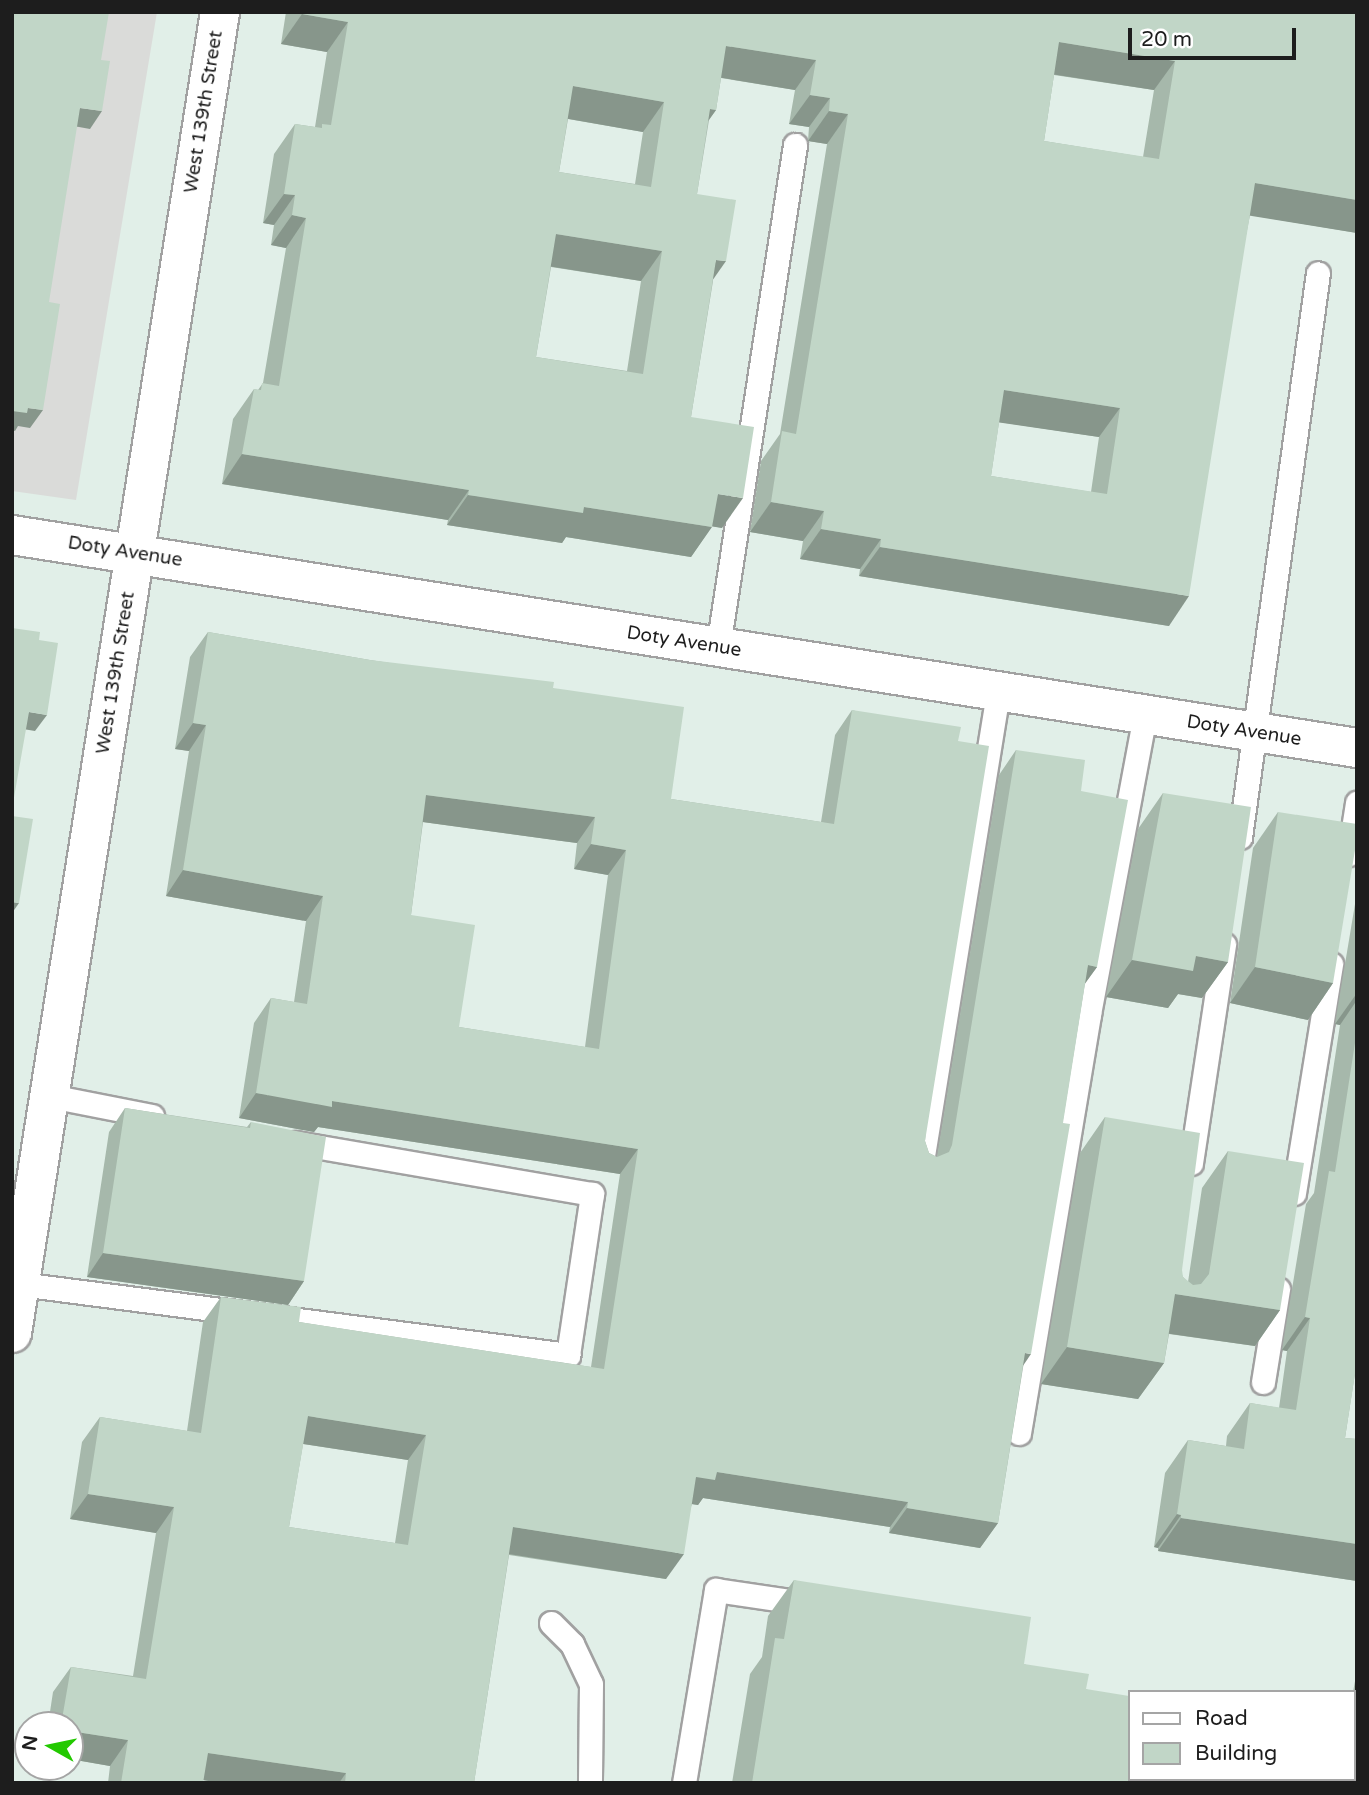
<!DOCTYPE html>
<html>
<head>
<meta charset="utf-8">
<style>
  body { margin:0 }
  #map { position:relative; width:1369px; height:1795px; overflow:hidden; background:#e1efe8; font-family:"Varela Round",sans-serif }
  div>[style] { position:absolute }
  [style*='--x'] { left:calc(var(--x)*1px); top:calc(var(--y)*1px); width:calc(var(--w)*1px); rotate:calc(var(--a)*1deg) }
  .residential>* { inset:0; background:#dadbd9 }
  .roads { filter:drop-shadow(2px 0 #a1a1a1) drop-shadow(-2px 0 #a1a1a1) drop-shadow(0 2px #a1a1a1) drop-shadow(0 -2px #a1a1a1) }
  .service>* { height:23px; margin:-11.5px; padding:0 11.5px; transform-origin:11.5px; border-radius:11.5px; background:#fff }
  .minor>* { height:38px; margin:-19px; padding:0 19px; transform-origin:19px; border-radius:19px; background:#fff }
  .wall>* { inset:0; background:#a6b8ab }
  .shaded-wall>* { inset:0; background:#87968b }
  .building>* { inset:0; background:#c1d6c7 }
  span { translate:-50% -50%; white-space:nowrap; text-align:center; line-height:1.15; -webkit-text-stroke:7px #fff; paint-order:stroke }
  .street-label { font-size:19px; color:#1d1d1d }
  .frame { position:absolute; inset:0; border:14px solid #1d1d1d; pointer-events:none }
  .legend { position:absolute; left:1128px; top:1690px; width:228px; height:91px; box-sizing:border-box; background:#fff; border:2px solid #a5a5a5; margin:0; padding:9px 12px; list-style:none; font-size:21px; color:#1d1d1d }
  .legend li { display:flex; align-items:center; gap:14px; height:35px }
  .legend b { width:35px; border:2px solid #a5a5a5 }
  .north { position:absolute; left:14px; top:1711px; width:70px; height:70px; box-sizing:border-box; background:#fff; border:2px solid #a5a5a5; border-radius:50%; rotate:279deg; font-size:19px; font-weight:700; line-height:28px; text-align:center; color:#1d1d1d }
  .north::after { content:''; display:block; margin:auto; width:24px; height:32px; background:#23c900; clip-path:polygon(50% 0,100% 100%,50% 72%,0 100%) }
  .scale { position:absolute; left:1128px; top:28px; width:168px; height:32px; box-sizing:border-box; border:4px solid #1d1d1d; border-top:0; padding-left:9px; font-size:21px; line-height:24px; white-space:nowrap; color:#1d1d1d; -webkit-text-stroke:5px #fff; paint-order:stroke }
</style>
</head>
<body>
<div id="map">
  <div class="residential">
    <i style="clip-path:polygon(12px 12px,157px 12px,76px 500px,12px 491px)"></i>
  </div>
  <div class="roads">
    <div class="service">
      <i style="--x:718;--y:647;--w:508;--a:-81.28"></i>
      <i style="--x:1240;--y:837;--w:569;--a:-82.13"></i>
      <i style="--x:1349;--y:854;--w:52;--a:-81.1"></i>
      <i style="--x:50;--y:1096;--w:104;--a:11.1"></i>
      <i style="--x:1191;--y:1163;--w:221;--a:-81.4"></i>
      <i style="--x:921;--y:1168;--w:482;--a:-80.8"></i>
      <i style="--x:1294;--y:1193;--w:232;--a:-80.8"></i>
      <i style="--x:20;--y:1284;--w:553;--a:7.38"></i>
      <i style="--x:568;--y:1355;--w:163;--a:-81.5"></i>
      <i style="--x:592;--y:1194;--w:300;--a:-170.2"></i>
      <i style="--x:1263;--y:1382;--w:94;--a:-80.8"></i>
      <i style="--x:1019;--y:1433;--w:425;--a:-80.5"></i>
      <i style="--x:1089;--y:1014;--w:304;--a:-79.4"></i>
      <i style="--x:551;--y:1623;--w:30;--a:45"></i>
      <i style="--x:572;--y:1644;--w:44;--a:64.6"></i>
      <i style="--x:591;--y:1684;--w:99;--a:90.6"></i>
      <i style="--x:684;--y:1783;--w:196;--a:-80.6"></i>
      <i style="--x:716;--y:1590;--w:95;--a:8.5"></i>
    </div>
    <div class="minor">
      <i style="--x:12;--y:535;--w:1362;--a:9"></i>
      <i style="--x:12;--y:1333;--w:1337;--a:-81.05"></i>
    </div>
  </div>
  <div class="wall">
    <i style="clip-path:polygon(evenodd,286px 12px,1357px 12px,1357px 233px,1250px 215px,1169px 626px,859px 576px,860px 569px,800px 559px,803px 541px,750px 532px,761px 461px,780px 434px,827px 144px,808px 141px,809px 127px,789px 124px,795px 90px,721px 78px,716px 110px,709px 120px,697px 194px,713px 281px,691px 417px,722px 528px,712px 526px,691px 557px,566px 537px,562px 543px,447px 525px,448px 520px,222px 484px,233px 419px,254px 389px,258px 390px,263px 383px,286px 248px,271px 245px,274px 225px,263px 223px,274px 154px,295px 124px,315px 127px,327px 52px,281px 44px,286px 12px,1054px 75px,1154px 90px,1143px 157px,1044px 141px,1054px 75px,286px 12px,568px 119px,643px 132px,635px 184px,559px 172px,568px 119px,286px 12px,551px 267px,641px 281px,627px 371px,536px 357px,551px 267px,286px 12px,999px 422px,1099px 437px,1091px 492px,991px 476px,999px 422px)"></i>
    <i style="clip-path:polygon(evenodd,208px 632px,370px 660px,553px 688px,671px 799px,821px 822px,835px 735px,852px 710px,958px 741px,925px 1141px,929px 1153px,937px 1157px,999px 775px,1016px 750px,1081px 791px,1097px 967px,1085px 983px,998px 1523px,980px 1548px,889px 1533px,890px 1527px,703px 1498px,698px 1505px,692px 1504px,666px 1579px,509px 1555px,474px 1783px,221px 1783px,203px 1780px,203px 1783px,108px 1783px,110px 1766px,70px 1759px,70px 1725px,48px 1725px,53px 1692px,71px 1667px,133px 1676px,156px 1533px,70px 1519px,82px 1442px,100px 1417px,187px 1431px,203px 1322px,221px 1297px,299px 1322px,591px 1367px,620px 1174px,318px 1127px,314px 1132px,239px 1118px,254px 1023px,271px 998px,294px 1002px,306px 921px,166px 896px,189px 751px,175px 749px,190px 657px,208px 632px,423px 822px,577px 843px,574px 869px,608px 875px,585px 1047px,459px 1027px,411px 915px,423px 822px,208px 632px,303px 1444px,408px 1460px,395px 1543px,289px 1527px,303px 1444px)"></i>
    <i style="clip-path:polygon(1163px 793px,1228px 962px,1202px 998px,1178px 994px,1168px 1008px,1106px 997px,1138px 829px)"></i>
    <i style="clip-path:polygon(1278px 812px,1333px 983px,1308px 1020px,1230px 1003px,1253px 848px)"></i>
    <i style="clip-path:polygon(1357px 892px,1357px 1360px,1345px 1438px,1357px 1439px,1357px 1581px,1158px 1551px,1158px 1548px,1154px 1547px,1165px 1473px,1188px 1440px,1226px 1446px,1227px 1436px,1250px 1403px,1279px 1408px,1287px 1351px,1282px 1350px,1306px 1204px,1314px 1193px,1340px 1025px,1335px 1024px)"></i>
    <i style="clip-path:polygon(125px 1108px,247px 1127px,251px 1122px,304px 1281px,288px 1305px,87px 1277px,109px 1132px)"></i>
    <i style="clip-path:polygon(1105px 1117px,1183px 1277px,1188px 1282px,1202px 1188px,1228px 1151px,1280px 1310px,1255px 1346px,1169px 1334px,1164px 1363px,1138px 1399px,1041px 1384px,1080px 1153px)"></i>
    <i style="clip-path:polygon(794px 1580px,1024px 1664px,1086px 1689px,1261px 1783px,732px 1783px,750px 1674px,762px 1657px,768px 1616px)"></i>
    <i style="clip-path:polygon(1357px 1670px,1357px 1783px,1339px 1783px,1339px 1779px,1353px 1779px,1353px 1692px)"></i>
  </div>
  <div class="shaded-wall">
    <i style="clip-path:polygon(302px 14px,348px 22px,327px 52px,281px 44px)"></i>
    <i style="clip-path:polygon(1059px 42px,1175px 61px,1154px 90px,1038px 72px)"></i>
    <i style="clip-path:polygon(726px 46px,816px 60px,795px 90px,705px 75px)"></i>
    <i style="clip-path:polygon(573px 86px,664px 102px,643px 132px,552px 116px)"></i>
    <i style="clip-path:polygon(810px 95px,830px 98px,809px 127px,789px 124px)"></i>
    <i style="clip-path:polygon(80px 108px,102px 111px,90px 129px,68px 125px)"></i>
    <i style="clip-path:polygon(710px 109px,716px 110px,695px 139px)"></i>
    <i style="clip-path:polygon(829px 111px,848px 114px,827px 144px,808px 141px)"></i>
    <i style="clip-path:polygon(1255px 183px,1357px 200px,1357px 233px,1234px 213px)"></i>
    <i style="clip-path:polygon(284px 194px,295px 195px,274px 225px,263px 223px)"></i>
    <i style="clip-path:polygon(292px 215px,306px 218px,286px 248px,271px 245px)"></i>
    <i style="clip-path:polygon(556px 234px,662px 251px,641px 281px,535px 264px)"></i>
    <i style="clip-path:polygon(716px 260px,726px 261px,705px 291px)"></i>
    <i style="clip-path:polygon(1004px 390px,1120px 408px,1099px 437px,983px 420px)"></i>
    <i style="clip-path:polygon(28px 408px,43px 410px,30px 428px,18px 426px,15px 431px,12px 430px,12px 411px)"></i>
    <i style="clip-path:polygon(242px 454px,469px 490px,448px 520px,222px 484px)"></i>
    <i style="clip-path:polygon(718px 494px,743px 498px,722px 528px,697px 524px)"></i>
    <i style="clip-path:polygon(468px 495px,584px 507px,712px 527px,691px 557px,566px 537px,562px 543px,447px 525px)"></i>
    <i style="clip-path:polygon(771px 502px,824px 511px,803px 541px,750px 532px)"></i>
    <i style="clip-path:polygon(821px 529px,881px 539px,860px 569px,800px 559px)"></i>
    <i style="clip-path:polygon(880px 547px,1189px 596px,1169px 626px,859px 576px)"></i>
    <i style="clip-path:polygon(29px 712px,47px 715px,35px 731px,17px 728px)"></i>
    <i style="clip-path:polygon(193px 723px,206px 725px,189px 751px,175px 749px)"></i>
    <i style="clip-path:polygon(426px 795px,595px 817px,577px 843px,408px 820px)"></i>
    <i style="clip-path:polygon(591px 844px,626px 850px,608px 875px,574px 869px)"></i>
    <i style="clip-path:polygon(183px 870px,323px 896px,306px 921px,166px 896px)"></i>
    <i style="clip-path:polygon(12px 902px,19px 903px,12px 913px)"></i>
    <i style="clip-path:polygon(1196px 956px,1228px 962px,1202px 998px,1178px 994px,1168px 1008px,1106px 997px,1132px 960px)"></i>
    <i style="clip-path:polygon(1088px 965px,1097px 967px,1079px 992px)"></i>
    <i style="clip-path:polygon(1255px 967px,1333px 983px,1308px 1020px,1230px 1003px)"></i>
    <i style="clip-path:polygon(1357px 993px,1357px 1000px,1340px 1025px,1335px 1024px)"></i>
    <i style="clip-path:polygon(256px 1093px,332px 1101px,638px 1149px,620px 1174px,318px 1127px,314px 1132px,239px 1118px)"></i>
    <i style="clip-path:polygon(103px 1253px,304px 1281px,288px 1305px,87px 1277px)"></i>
    <i style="clip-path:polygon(1175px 1294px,1280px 1310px,1255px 1346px,1150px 1331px)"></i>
    <i style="clip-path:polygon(1305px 1317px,1310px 1318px,1287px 1351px,1282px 1350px)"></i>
    <i style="clip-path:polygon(1067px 1347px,1164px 1363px,1138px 1399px,1041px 1384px)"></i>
    <i style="clip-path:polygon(1025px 1353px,1031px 1354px,1014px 1379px)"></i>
    <i style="clip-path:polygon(308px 1416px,426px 1435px,408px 1460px,290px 1442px)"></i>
    <i style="clip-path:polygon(717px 1472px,908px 1502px,890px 1527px,703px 1498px,698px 1505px,678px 1502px,696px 1477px)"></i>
    <i style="clip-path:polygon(88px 1494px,174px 1507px,156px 1533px,70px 1519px)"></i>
    <i style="clip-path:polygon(907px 1508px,998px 1523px,980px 1548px,889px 1533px)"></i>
    <i style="clip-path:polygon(1177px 1514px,1181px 1515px,1158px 1548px,1154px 1547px)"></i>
    <i style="clip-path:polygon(1181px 1518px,1357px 1544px,1357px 1581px,1158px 1551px)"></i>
    <i style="clip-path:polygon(513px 1527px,684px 1554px,666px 1579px,496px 1552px)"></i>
    <i style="clip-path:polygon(70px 1731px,128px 1740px,110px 1766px,70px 1759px)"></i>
    <i style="clip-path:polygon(208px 1753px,346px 1773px,339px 1783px,221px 1783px,190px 1778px)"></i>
  </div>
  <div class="building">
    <i style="clip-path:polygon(12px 12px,109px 12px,101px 60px,110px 61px,102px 111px,80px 108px,49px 302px,60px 304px,43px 410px,28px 408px,27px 413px,12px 411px)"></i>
    <i style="clip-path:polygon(evenodd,302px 12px,1357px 12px,1357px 200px,1255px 183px,1189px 596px,880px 547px,881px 539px,821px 529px,824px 511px,771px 502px,782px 431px,796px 434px,848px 114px,829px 111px,830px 98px,810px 95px,816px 60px,726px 46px,716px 110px,710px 109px,697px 194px,736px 200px,726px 261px,716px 260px,691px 417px,754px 427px,743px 498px,718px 494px,712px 527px,584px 507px,583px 513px,468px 495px,469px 490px,242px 454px,254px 389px,261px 390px,262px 383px,279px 386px,306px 218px,292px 215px,295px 195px,284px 194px,295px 124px,322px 128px,322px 124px,331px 125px,348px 22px,302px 14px,302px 12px,1059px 42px,1175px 61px,1159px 159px,1044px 141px,1059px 42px,302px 12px,573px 86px,664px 102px,651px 187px,559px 172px,573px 86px,302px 12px,556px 234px,662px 251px,643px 374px,536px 357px,556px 234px,302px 12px,1004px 390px,1120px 408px,1107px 494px,991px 476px,1004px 390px)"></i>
    <i style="clip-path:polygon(12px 628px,40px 632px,39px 640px,58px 643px,47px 715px,29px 712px,12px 809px)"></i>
    <i style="clip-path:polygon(evenodd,208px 632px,370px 660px,554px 682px,553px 688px,684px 707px,671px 799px,834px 824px,852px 710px,961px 727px,958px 741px,989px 746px,925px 1141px,929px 1153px,937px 1157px,949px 1152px,952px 1145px,1016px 750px,1085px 760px,1081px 791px,1128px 800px,1097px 967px,1088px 965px,1063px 1123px,1070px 1124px,1031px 1354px,1025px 1353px,998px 1523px,907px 1508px,908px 1502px,717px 1472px,715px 1480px,696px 1477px,684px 1554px,513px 1527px,474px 1783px,345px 1783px,346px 1773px,208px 1753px,203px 1783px,121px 1783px,128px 1740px,70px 1731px,70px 1725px,61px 1725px,71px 1667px,146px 1679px,174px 1507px,88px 1494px,100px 1417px,201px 1433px,221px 1297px,301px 1307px,299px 1322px,604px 1369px,638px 1149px,332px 1101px,332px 1107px,256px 1093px,271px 998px,307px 1004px,323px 896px,183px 870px,206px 725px,193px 723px,208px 632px,426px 795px,595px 817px,591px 844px,626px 850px,599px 1049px,459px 1027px,475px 925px,411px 915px,426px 795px,208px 632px,308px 1416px,426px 1435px,408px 1545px,289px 1527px,308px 1416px)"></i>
    <i style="clip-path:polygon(1163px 793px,1251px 807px,1228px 962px,1196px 956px,1193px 971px,1132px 960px)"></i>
    <i style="clip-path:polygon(1278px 812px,1357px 824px,1357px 838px,1333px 983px,1255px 967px)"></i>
    <i style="clip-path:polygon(12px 816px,33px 819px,19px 903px,12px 902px)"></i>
    <i style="clip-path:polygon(1357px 1030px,1357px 1361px,1345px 1438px,1357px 1439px,1357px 1544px,1181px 1518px,1181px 1515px,1177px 1514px,1188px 1440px,1244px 1449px,1250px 1403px,1296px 1410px,1310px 1318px,1305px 1317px,1329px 1171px,1335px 1172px)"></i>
    <i style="clip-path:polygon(125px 1108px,250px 1128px,251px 1122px,326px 1137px,304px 1281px,103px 1253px)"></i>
    <i style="clip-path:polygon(1105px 1117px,1200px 1133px,1182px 1270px,1183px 1277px,1193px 1285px,1201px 1284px,1209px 1274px,1228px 1151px,1304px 1163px,1280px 1310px,1175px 1294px,1164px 1363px,1067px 1347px)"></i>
    <i style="clip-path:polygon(794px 1580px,1031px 1617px,1024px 1664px,1089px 1674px,1086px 1689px,1129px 1696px,1129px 1779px,1262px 1779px,1261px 1783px,752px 1783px,775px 1638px,784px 1639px)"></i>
  </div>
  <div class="street-label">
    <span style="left:204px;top:112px;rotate:-81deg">West 139th Street</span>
    <span style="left:125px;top:552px;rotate:9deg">Doty Avenue</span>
    <span style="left:684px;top:642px;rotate:9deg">Doty Avenue</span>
    <span style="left:116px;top:673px;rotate:-81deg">West 139th Street</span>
    <span style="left:1244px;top:731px;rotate:9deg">Doty Avenue</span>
  </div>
  <div class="frame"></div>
  <ul class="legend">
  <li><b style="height:9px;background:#fff"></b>Road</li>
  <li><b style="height:19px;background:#c1d6c7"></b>Building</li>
  </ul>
  <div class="north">N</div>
  <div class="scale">20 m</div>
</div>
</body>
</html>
